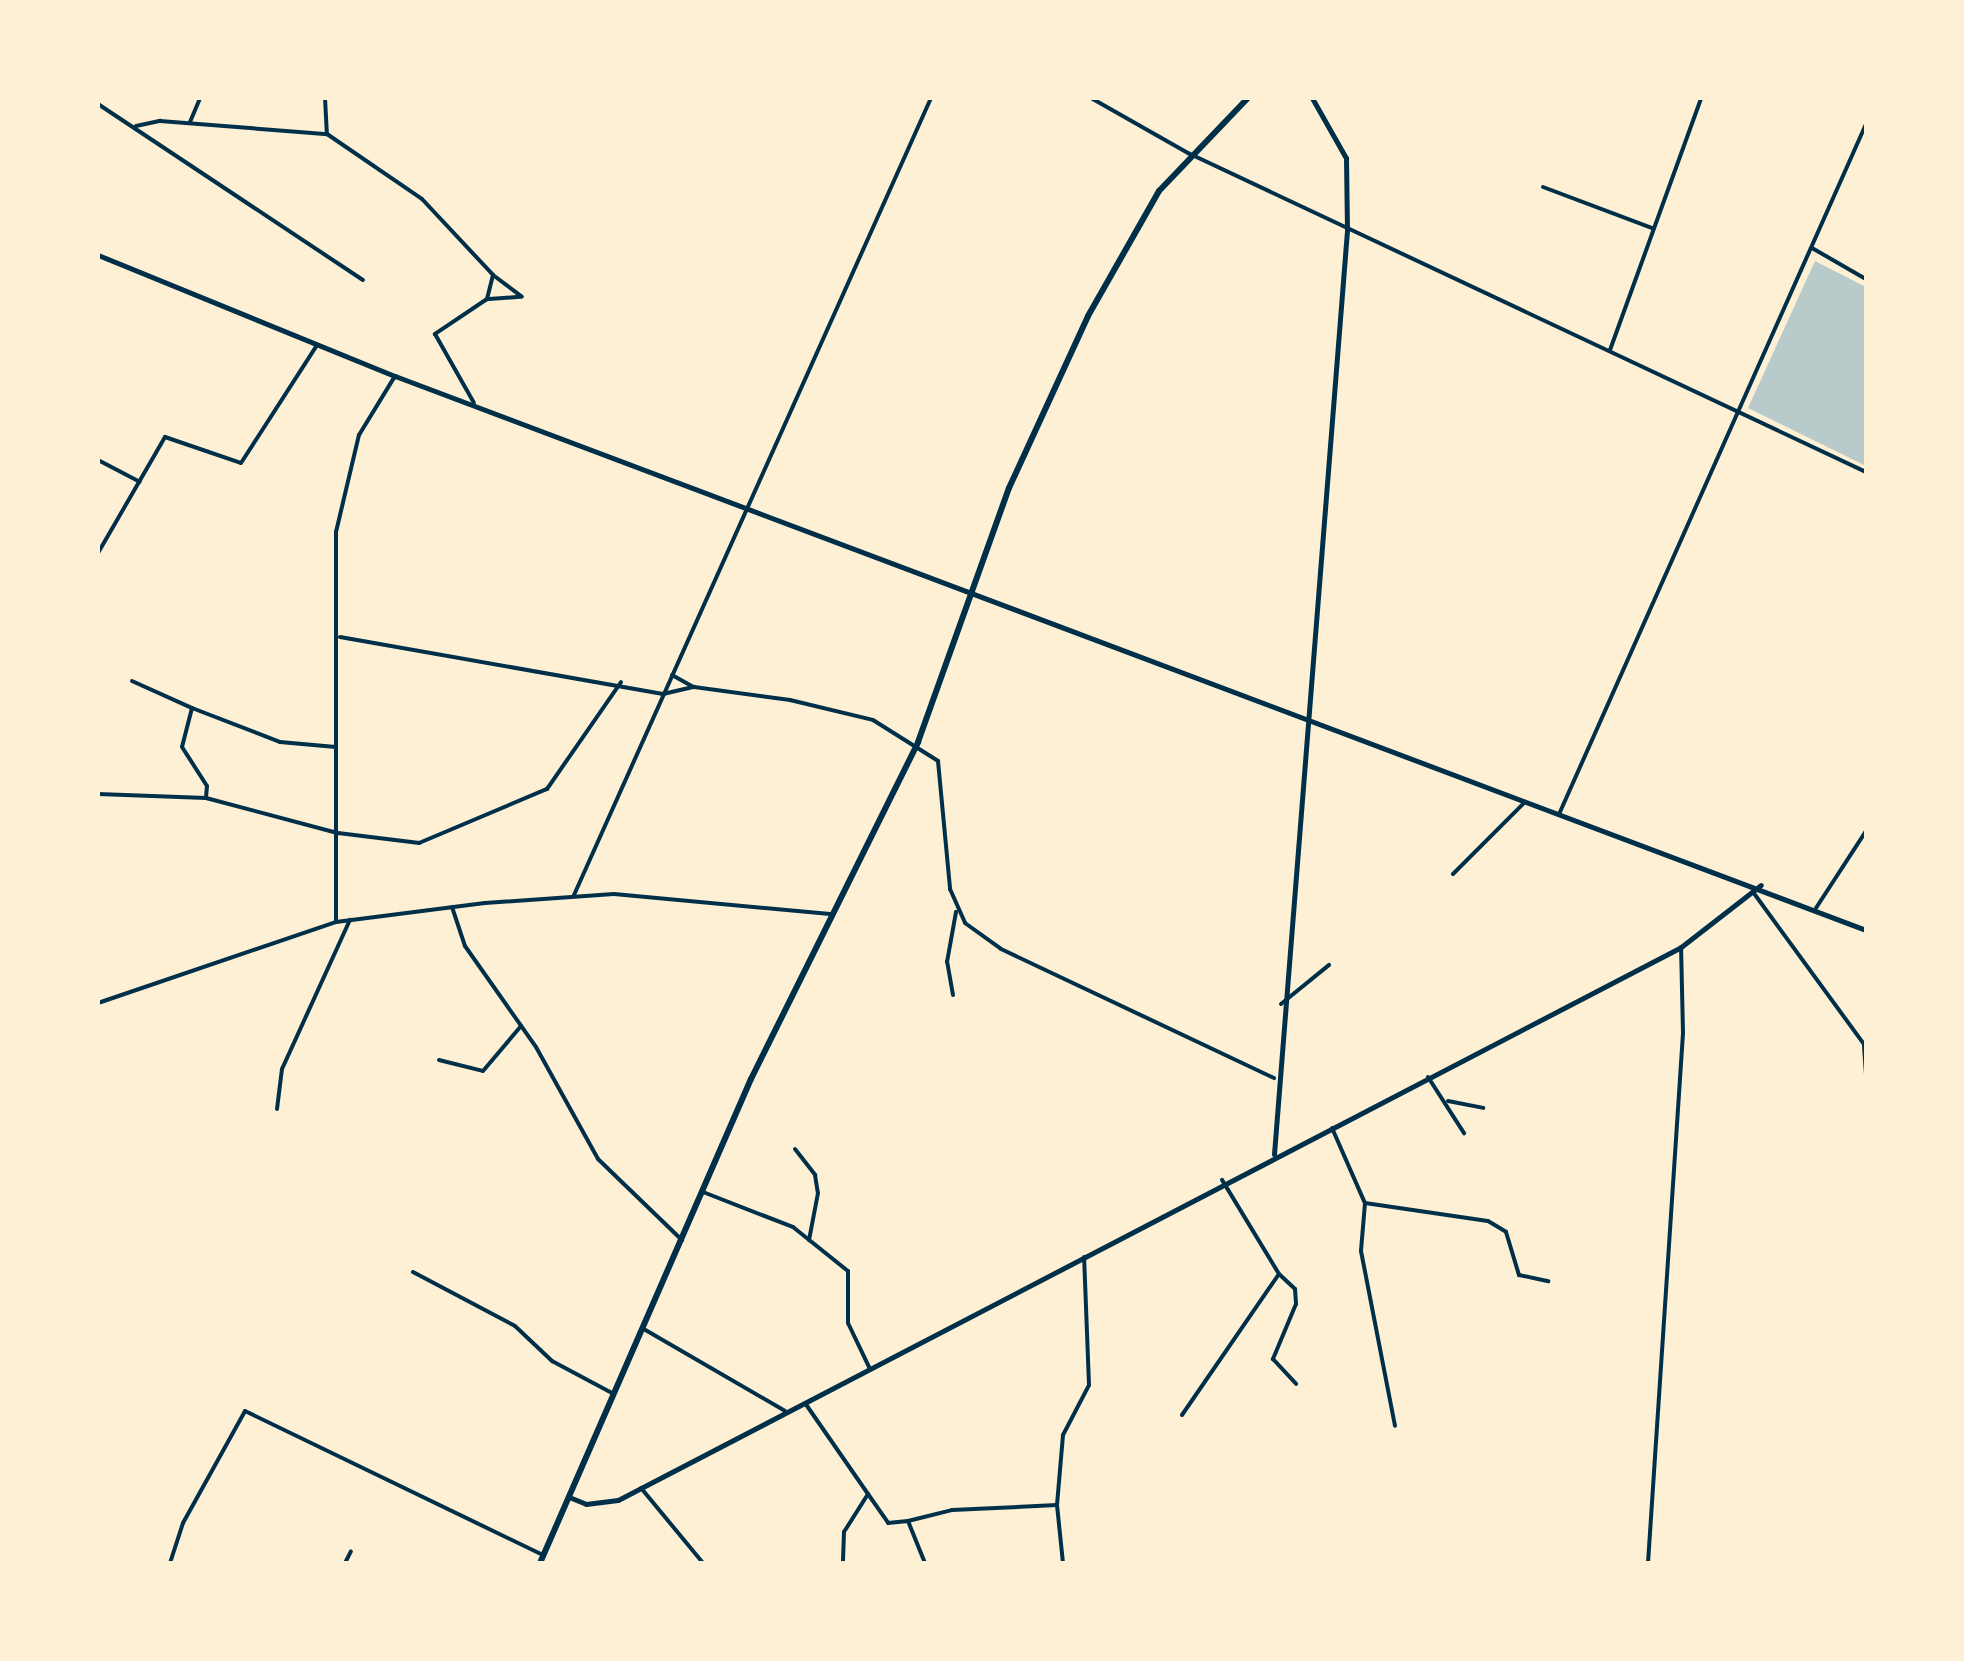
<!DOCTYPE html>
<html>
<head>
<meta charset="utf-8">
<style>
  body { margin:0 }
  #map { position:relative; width:1964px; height:1661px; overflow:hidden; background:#fdf0d5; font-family:Quicksand,sans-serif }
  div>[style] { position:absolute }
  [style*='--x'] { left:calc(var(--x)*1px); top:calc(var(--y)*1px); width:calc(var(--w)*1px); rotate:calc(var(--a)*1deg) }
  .green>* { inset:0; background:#b9caca }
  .minor>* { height:4px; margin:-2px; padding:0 2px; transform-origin:2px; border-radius:2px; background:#003049 }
  .tertiary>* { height:5px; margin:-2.5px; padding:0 2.5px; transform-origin:2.5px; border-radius:2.5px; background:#003049 }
  .primary>* { height:6px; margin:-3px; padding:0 3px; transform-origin:3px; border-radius:3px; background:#003049 }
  span { translate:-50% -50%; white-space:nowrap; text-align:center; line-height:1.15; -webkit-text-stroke:8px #fdf0d5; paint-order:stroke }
  .frame { position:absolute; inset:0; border:100px solid #fdf0d5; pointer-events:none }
</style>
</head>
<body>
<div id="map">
  <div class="green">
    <i style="clip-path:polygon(1815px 261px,1866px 287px,1866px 466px,1748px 408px)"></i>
  </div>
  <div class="minor">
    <i style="--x:325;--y:98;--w:36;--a:87"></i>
    <i style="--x:1091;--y:98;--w:112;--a:29.6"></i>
    <i style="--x:1188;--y:153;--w:749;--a:25.2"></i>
    <i style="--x:98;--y:104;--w:318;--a:33.6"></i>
    <i style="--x:190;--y:122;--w:26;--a:-67"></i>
    <i style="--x:136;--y:126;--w:25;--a:-12"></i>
    <i style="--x:160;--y:121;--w:168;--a:4.5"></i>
    <i style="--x:327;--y:134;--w:115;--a:34.4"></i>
    <i style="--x:422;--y:199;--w:104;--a:46.9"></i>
    <i style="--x:493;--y:275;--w:25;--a:104"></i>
    <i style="--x:487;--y:299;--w:63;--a:146.1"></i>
    <i style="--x:435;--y:334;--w:79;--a:60.5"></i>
    <i style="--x:1543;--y:187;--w:116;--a:20.6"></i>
    <i style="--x:1812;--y:248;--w:62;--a:29.9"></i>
    <i style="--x:493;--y:275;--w:36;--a:37"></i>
    <i style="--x:489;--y:299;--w:31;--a:-4"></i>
    <i style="--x:1610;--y:350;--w:268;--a:-70.1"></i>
    <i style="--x:98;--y:460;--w:47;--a:27.6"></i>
    <i style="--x:98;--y:553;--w:134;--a:-60"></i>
    <i style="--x:165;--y:437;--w:80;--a:18.9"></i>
    <i style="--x:241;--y:463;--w:140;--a:-57.2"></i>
    <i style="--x:340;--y:637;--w:328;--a:10"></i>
    <i style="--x:663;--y:694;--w:32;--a:-13"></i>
    <i style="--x:694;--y:687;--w:97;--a:7.7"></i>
    <i style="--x:790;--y:700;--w:85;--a:13.5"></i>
    <i style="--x:873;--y:720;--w:77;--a:32.2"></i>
    <i style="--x:938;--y:761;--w:129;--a:84.6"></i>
    <i style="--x:950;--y:889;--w:37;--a:66"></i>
    <i style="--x:965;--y:923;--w:44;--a:35.8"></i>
    <i style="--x:1001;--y:949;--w:302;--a:25.3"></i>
    <i style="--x:672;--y:675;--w:23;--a:29"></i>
    <i style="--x:132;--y:681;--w:66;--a:24.2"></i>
    <i style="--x:192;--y:708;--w:40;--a:104.4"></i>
    <i style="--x:182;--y:747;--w:46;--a:57.3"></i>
    <i style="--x:207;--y:786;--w:12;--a:95"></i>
    <i style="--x:192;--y:708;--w:94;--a:21.1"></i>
    <i style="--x:280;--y:742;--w:56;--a:5.1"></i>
    <i style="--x:98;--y:794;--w:108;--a:2.1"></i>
    <i style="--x:206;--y:798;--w:137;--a:14.9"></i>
    <i style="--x:338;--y:833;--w:82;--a:7"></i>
    <i style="--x:419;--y:843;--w:139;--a:-22.9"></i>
    <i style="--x:547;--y:789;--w:130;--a:-55.3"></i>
    <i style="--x:1560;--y:812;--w:753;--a:-66.02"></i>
    <i style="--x:1453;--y:874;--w:102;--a:-45"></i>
    <i style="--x:1753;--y:892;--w:192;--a:53.9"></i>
    <i style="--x:574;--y:895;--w:873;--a:-65.87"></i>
    <i style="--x:452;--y:907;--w:41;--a:71.6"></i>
    <i style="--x:465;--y:946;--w:123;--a:54.9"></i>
    <i style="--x:536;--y:1047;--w:128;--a:61"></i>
    <i style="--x:598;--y:1159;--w:117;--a:44"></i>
    <i style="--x:1816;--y:908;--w:92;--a:-57"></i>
    <i style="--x:336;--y:922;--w:390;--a:-90"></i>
    <i style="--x:336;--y:532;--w:100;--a:-76.7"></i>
    <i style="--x:359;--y:435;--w:69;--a:-58.6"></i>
    <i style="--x:953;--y:995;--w:34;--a:-100"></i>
    <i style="--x:947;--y:962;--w:51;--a:-79.8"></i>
    <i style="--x:98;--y:1003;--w:251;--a:-18.8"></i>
    <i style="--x:336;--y:922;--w:150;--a:-7.3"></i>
    <i style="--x:485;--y:903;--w:129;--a:-4"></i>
    <i style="--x:614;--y:894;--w:217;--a:5.3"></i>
    <i style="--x:1281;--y:1004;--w:62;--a:-39.1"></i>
    <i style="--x:1864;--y:1046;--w:31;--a:86"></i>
    <i style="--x:439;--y:1060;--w:45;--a:14"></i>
    <i style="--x:483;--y:1071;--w:59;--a:-49.8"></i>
    <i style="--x:1428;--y:1077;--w:67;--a:57.3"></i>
    <i style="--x:1448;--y:1101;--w:36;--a:11"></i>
    <i style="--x:277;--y:1109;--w:40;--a:-82.9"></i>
    <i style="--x:282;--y:1069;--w:164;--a:-65.5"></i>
    <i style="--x:1332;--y:1128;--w:82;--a:66.3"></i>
    <i style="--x:1365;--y:1203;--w:48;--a:94.8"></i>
    <i style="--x:1361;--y:1251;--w:178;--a:79"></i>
    <i style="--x:795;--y:1149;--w:33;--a:52"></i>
    <i style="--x:815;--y:1175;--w:18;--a:81"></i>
    <i style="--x:818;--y:1193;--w:48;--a:100.8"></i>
    <i style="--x:703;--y:1192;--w:97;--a:21.3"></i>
    <i style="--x:793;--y:1227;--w:70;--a:38.7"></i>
    <i style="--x:848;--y:1271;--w:52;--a:90"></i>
    <i style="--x:848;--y:1323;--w:49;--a:64.5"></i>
    <i style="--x:1365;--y:1203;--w:124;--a:8.3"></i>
    <i style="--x:1488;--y:1221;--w:21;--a:31"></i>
    <i style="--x:1506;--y:1232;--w:45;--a:73.2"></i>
    <i style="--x:1519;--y:1275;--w:30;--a:12"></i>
    <i style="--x:413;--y:1272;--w:115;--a:27.9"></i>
    <i style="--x:515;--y:1326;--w:51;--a:43.4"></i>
    <i style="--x:552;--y:1361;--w:68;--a:28.1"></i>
    <i style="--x:1279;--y:1274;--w:22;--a:43"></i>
    <i style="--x:1295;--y:1289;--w:15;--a:86"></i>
    <i style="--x:1296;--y:1304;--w:60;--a:112.7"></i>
    <i style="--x:1273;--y:1359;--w:34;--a:47"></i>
    <i style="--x:642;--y:1328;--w:165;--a:30.1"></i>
    <i style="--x:805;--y:1403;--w:111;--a:55.3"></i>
    <i style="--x:868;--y:1494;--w:45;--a:122.3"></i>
    <i style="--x:844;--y:1532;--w:31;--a:92"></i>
    <i style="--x:1182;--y:1415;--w:171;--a:-55.5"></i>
    <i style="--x:1279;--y:1274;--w:110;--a:-121.2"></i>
    <i style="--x:641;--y:1488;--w:97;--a:50.4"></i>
    <i style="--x:868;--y:1494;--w:35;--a:55"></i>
    <i style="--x:888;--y:1523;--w:20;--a:-6"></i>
    <i style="--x:908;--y:1521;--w:45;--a:68"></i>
    <i style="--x:1057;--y:1505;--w:58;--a:84.1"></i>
    <i style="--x:908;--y:1521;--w:45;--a:-14"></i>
    <i style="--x:952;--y:1510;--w:105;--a:-2.7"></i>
    <i style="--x:1057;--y:1505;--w:70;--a:-85.1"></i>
    <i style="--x:1063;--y:1435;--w:56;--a:-62.5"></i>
    <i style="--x:1089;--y:1385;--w:128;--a:-92.2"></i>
    <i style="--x:170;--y:1563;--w:42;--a:-72"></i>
    <i style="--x:183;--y:1523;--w:128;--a:-61"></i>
    <i style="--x:245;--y:1411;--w:331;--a:25.8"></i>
    <i style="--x:345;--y:1563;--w:13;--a:-63"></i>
    <i style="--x:1648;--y:1563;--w:531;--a:-86.22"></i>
    <i style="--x:1683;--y:1033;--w:86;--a:-91.3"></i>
  </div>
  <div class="tertiary">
    <i style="--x:98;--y:255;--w:321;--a:22.2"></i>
    <i style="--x:395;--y:376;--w:1572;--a:20.64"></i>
    <i style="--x:1274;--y:1154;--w:927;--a:-85.48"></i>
    <i style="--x:1347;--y:230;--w:72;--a:-90.8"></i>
    <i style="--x:1346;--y:158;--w:69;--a:-119.5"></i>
    <i style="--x:569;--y:1497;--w:18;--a:22"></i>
    <i style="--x:586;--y:1504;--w:32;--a:-7"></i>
    <i style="--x:618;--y:1500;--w:1198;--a:-27.48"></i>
    <i style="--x:1681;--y:947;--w:101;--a:-37.8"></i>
  </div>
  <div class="primary">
    <i style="--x:540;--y:1563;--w:528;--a:-66.45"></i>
    <i style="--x:751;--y:1079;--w:376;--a:-63.6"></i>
    <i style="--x:918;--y:742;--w:270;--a:-70.3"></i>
    <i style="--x:1009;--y:488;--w:189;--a:-65.3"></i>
    <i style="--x:1088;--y:316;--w:144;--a:-60.4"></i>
    <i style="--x:1159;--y:191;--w:129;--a:-46.3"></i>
  </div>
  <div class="frame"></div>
</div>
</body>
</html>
